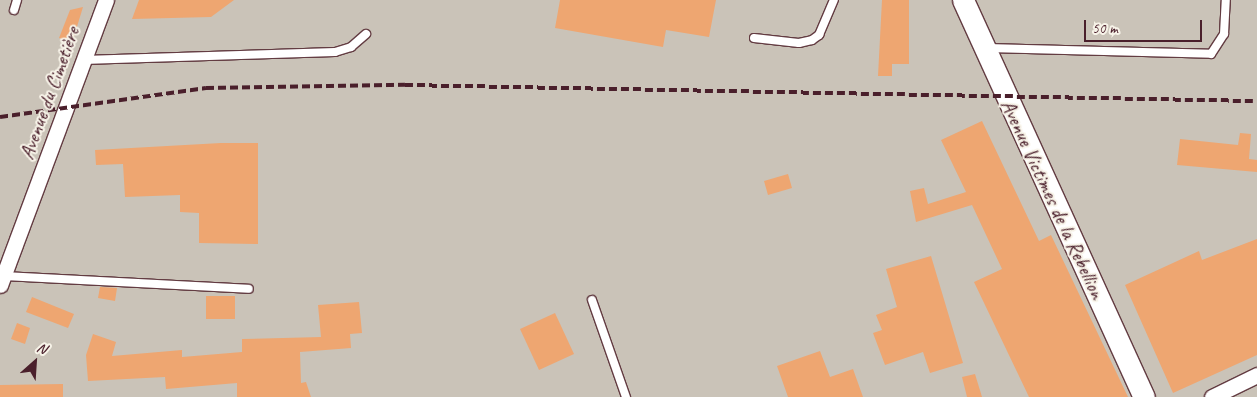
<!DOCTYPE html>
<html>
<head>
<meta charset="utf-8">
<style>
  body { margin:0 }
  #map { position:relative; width:1257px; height:397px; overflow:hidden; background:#f2dfc3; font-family:Caveat,sans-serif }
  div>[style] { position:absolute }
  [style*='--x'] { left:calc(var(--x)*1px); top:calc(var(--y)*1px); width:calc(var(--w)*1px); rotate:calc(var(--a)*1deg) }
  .industrial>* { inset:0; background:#cac3b8 }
  .building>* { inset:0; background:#eea671 }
  .roads { filter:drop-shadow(1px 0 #633c42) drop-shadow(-1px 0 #633c42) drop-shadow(0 1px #633c42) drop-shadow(0 -1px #633c42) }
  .lane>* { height:8px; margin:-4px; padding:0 4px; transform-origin:4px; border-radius:4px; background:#fff }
  .street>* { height:15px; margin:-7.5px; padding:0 7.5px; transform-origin:7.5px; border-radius:7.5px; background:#fff }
  .secondary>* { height:21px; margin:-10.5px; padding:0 10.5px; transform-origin:10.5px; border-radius:10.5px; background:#fff }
  .rail>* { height:4px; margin-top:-2px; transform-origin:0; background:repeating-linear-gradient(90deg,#4a1f2b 0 8px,transparent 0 12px) }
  span { translate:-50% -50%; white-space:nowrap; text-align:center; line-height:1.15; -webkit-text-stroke:4px #f7f3e8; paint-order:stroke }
  .street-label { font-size:21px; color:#4a1f2b }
  .north { position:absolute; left:10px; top:337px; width:50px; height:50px; -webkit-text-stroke:4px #f7f3e8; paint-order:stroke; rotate:26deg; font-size:14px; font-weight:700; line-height:20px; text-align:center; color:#4a1f2b }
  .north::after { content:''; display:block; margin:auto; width:18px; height:22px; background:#4a1f2b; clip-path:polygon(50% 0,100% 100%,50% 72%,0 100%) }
  .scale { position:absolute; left:1084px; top:20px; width:118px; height:22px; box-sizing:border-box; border:2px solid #4a1f2b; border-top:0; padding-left:6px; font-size:15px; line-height:18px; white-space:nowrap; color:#4a1f2b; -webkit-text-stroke:4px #f7f3e8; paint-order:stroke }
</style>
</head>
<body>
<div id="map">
  <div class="industrial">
    <i style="clip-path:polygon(0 0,1257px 0,1257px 397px,0 397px)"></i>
  </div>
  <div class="building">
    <i style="clip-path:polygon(139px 0,234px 0,211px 17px,132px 19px)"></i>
    <i style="clip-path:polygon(560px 0,716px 0,709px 37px,666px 30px,663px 47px,555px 28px)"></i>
    <i style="clip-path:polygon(882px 0,909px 0,909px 64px,892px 64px,892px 76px,878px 76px)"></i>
    <i style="clip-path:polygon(83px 7px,72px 43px,59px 38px,70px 10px)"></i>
    <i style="clip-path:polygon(982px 121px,1039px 241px,1051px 235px,1128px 397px,1029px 397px,974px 282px,1002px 269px,972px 205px,916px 222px,910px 191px,924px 188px,928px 204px,966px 192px,941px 140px)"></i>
    <i style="clip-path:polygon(1240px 133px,1251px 134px,1249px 159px,1257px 160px,1257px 172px,1177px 165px,1180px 139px,1238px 145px)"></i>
    <i style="clip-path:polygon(221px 143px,258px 143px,258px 244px,199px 243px,199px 213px,180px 212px,180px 195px,125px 197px,123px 164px,96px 165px,95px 150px)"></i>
    <i style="clip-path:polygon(788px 174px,792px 188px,768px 195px,764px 181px)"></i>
    <i style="clip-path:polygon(1257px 239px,1257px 355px,1173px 393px,1125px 285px,1199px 251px,1202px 260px)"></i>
    <i style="clip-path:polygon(931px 256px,963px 363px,930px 373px,923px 352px,885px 365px,873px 333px,882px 330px,876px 315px,897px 307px,886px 269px)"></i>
    <i style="clip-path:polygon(100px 287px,117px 288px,115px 301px,98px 298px)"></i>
    <i style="clip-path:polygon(206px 296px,235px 296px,235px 319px,206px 319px)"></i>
    <i style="clip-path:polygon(32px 297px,74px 314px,68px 328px,26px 312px)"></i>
    <i style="clip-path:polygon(359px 302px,362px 333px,350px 334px,351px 348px,300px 352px,301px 383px,306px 382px,311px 397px,237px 397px,237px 383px,166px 389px,165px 377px,88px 381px,86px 355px,93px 334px,116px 342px,112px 356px,182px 350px,182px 357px,242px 352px,242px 339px,321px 337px,318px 305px)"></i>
    <i style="clip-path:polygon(555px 313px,574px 354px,539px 370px,520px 329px)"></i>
    <i style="clip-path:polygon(17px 323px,30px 328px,25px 344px,11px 339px)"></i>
    <i style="clip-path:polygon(820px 351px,830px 377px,853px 369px,863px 397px,788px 397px,777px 366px)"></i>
    <i style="clip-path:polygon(975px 374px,982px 397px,967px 397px,962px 377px)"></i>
    <i style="clip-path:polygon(63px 384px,63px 397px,0 397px,0 385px)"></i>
  </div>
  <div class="roads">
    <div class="lane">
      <i style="--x:14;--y:10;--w:10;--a:-73"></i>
      <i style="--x:754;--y:38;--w:45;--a:6.3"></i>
      <i style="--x:799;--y:43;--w:13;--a:-13"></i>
      <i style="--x:812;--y:40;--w:9;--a:-36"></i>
      <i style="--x:819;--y:35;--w:38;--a:-67"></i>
      <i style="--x:987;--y:48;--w:224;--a:1.5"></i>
      <i style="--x:1211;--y:54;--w:24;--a:-57"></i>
      <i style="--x:1224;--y:34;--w:34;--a:-87"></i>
      <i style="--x:83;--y:60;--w:252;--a:-1.8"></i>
      <i style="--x:335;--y:52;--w:17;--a:-17"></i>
      <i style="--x:351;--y:47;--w:20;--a:-41"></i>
      <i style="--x:3;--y:276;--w:246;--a:3"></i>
      <i style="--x:592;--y:300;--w:103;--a:70.7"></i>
    </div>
    <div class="street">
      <i style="--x:0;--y:285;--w:304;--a:-69.6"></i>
      <i style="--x:1212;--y:397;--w:50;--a:-26.1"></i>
    </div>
    <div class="secondary">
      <i style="--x:963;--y:0;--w:436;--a:65.5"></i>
    </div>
  </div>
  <div class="rail">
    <i style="--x:0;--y:117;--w:208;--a:-8"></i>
    <i style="--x:206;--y:88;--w:199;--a:-0.9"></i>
    <i style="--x:405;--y:85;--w:852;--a:1.08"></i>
  </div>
  <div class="street-label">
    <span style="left:49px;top:93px;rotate:-70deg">Avenue du Cimetière</span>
    <span style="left:1053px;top:199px;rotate:65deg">Avenue Victimes de la Rebellion</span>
  </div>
  <div class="north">N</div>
  <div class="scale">50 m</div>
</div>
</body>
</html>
